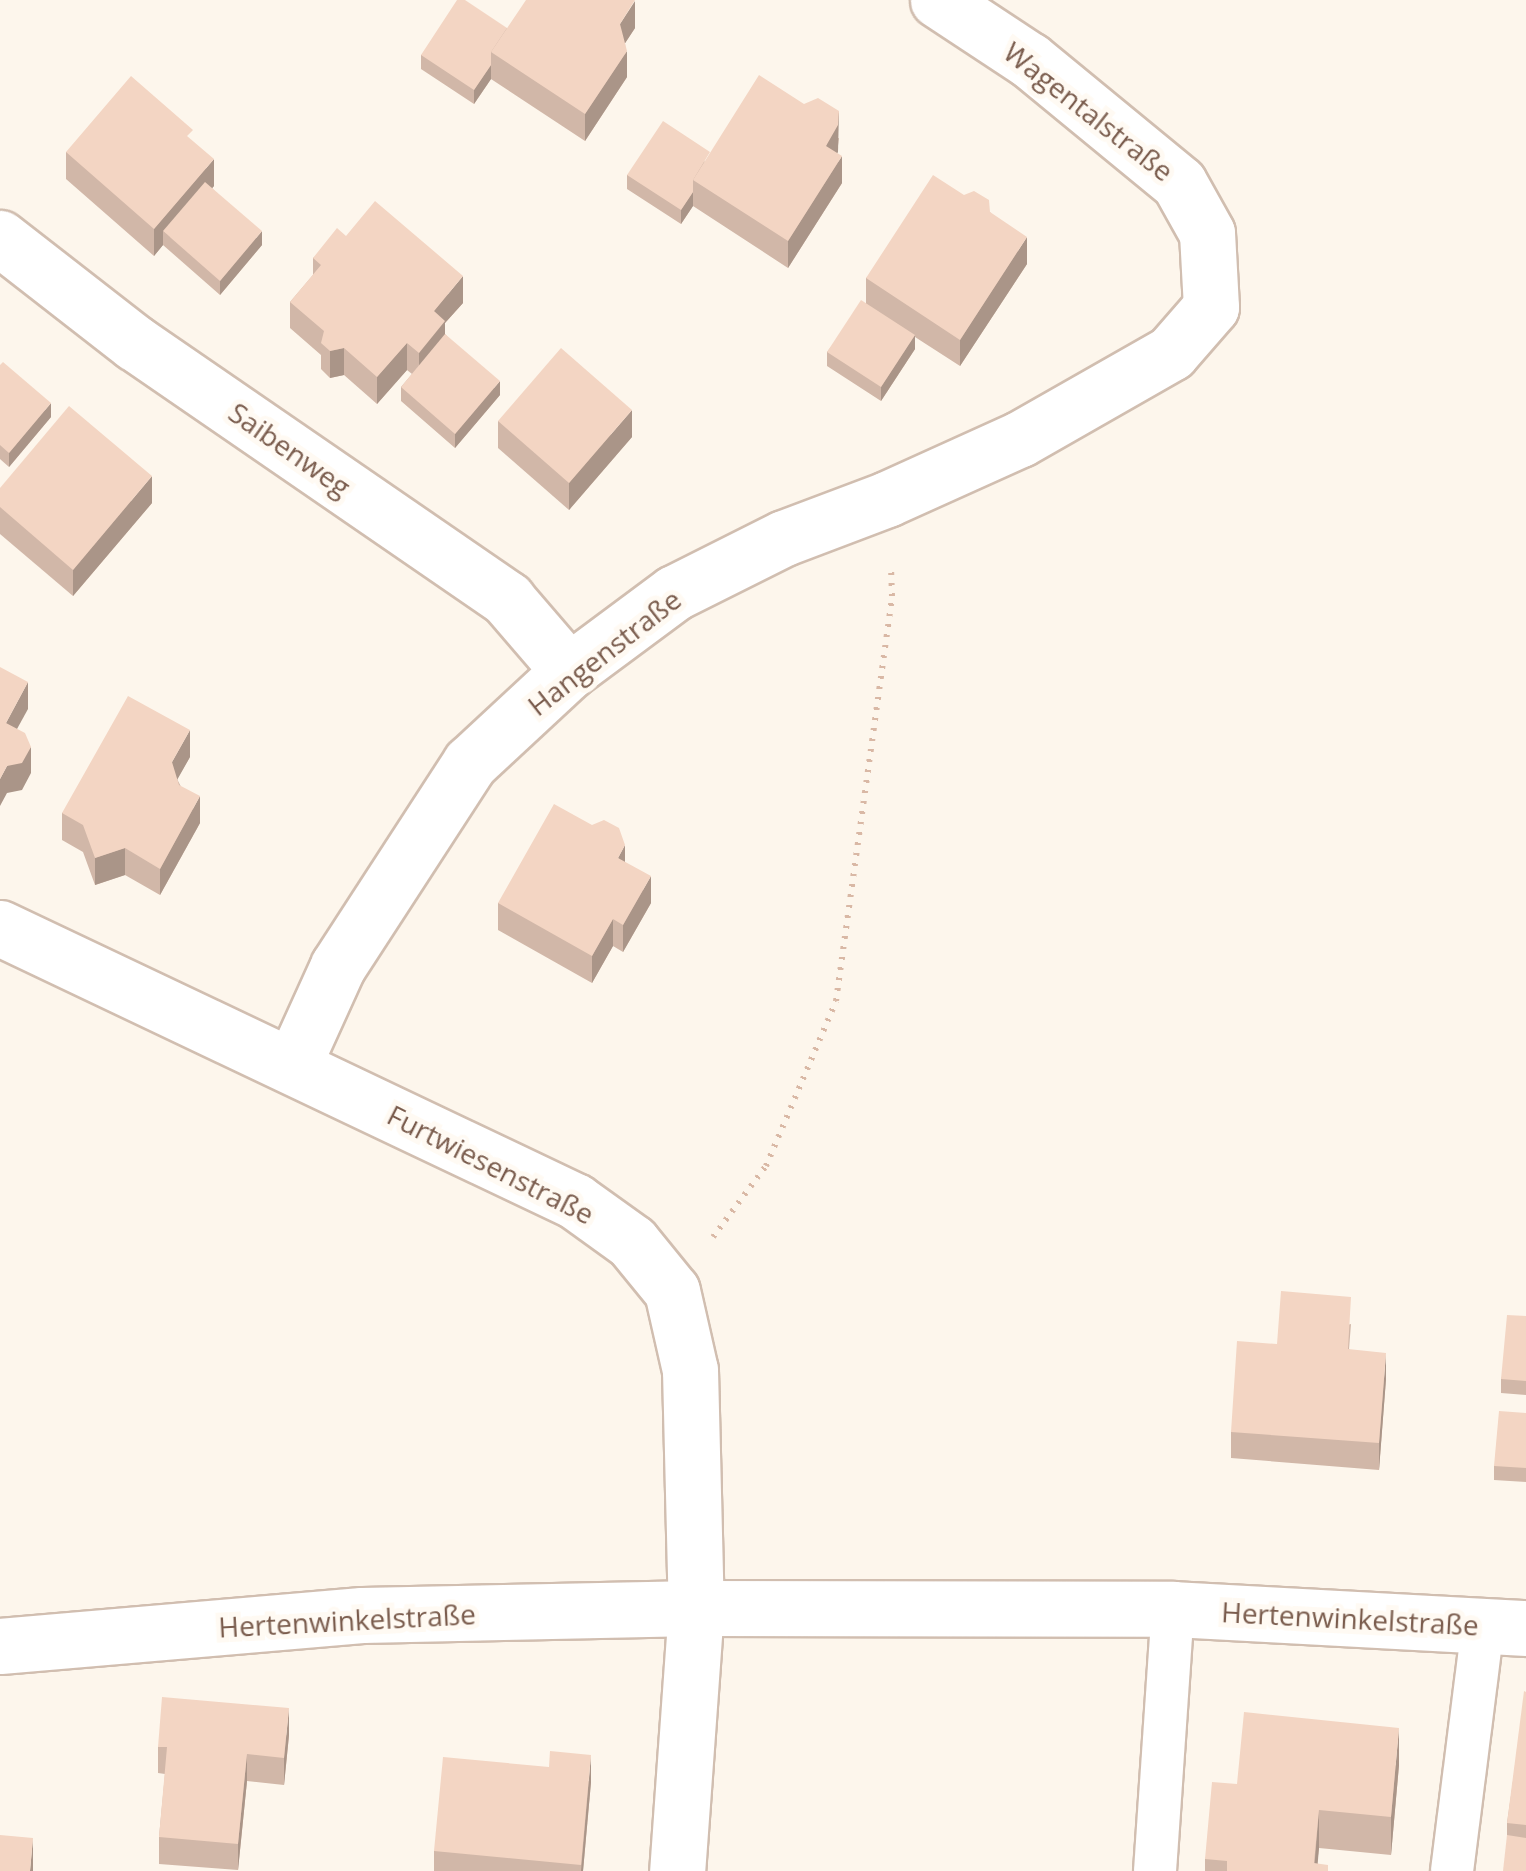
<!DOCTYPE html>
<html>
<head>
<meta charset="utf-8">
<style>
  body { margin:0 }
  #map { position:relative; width:1526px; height:1871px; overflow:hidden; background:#fdf6ec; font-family:"Open Sans",sans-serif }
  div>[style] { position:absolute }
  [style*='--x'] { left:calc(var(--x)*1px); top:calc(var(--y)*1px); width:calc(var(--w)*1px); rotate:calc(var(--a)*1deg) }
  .path>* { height:6px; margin-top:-3px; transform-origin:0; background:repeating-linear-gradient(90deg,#d9b8a5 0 2.5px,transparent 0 10.5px) }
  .roads { filter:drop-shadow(2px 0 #d1beb0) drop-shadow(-2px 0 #d1beb0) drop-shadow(0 2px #d1beb0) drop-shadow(0 -2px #d1beb0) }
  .service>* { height:42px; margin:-21px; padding:0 21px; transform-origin:21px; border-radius:21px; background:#fff }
  .minor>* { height:55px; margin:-27.5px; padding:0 27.5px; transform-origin:27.5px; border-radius:27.5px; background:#fff }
  .wall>* { inset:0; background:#d1b7a8 }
  .shaded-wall>* { inset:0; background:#aa9588 }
  .building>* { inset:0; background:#f3d5c3 }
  span { translate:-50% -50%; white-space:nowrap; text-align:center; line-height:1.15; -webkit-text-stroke:10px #fffaf3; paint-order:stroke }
  .street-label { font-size:28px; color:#7a5c4d }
</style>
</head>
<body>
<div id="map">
  <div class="path">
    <i style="--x:713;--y:1237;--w:89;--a:-53.3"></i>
    <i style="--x:766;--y:1166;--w:179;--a:-67"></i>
    <i style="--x:836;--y:1001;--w:409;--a:-82.1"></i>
    <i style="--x:892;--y:596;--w:31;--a:-92"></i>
  </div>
  <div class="roads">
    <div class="service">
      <i style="--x:1155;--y:1871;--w:263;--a:-86.1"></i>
      <i style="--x:1452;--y:1871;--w:249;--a:-82.8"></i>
    </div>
    <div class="minor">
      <i style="--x:0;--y:238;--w:171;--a:37.9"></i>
      <i style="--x:135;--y:343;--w:452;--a:34.5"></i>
      <i style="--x:507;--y:599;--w:95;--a:49.3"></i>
      <i style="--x:0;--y:928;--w:637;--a:25.4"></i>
      <i style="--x:575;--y:1201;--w:70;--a:35.7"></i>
      <i style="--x:632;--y:1242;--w:63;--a:50.8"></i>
      <i style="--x:672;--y:1291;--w:81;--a:77.2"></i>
      <i style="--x:690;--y:1370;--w:238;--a:88.6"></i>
      <i style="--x:696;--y:1608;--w:264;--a:94.1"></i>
      <i style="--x:293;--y:1065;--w:109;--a:-65.6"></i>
      <i style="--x:338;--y:966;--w:242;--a:-57"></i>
      <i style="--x:470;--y:763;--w:135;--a:-42.9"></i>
      <i style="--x:569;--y:671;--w:131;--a:-36.6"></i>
      <i style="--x:674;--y:593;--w:123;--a:-26.6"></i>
      <i style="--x:784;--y:538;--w:110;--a:-20.7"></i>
      <i style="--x:887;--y:499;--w:146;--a:-24.3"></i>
      <i style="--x:1020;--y:439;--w:174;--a:-29.7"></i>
      <i style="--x:1171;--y:353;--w:61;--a:-49"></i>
      <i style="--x:1211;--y:307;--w:74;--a:-93.1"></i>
      <i style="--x:1207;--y:233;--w:57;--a:-119.2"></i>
      <i style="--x:1179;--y:183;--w:194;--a:-140.6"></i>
      <i style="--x:1029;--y:60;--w:109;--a:-146.6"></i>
      <i style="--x:0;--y:1646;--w:363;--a:-4.9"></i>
      <i style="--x:362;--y:1615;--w:334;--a:-1.2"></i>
      <i style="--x:696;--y:1608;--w:477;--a:0.1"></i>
      <i style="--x:1173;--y:1609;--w:354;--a:3.1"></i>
    </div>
  </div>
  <div class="wall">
    <i style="clip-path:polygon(507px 28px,635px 28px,625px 43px,627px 77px,585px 141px,491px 79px,474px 104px,421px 69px,421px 55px)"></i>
    <i style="clip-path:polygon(839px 138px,837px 153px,842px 183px,788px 268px,693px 206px,681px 224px,627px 189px,627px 175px)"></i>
    <i style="clip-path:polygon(193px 142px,214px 186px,212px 188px,262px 245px,220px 295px,163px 245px,154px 256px,66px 179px,66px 152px)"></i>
    <i style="clip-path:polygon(990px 212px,1027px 264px,960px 366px,915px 337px,915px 349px,881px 401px,827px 366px,827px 352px,866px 303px,866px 278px)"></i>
    <i style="clip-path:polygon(346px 236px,463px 303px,445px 323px,445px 334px,500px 395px,455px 448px,401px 401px,401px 387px,412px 374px,407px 370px,377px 404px,344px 375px,330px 378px,321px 369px,321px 355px,290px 328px,290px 302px,313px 275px,313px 258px)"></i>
    <i style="clip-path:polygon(0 365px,51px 417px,9px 467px,0 459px)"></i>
    <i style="clip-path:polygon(498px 421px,632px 437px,569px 510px,498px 448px)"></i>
    <i style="clip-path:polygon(0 488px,152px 503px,73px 596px,0 534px)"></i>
    <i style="clip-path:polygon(190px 757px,177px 779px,200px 823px,160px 895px,125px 875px,95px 885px,83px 852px,62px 840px,62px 813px)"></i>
    <i style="clip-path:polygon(625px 862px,651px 903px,623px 952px,613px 946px,592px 983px,498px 930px,498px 903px)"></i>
    <i style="clip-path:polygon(1526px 1316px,1526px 1395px,1501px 1393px,1501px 1379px)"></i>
    <i style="clip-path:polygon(1351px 1324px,1349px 1349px,1386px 1379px,1379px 1470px,1231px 1458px,1231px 1432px,1277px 1344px)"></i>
    <i style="clip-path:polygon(1526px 1413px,1526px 1482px,1494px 1480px,1494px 1466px)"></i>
    <i style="clip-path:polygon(1526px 1692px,1526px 1871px,1507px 1835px,1507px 1823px)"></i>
    <i style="clip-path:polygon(289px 1735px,284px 1785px,247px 1781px,238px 1870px,159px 1864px,159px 1837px,165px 1774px,158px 1773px,158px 1747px)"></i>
    <i style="clip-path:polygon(1399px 1765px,1391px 1855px,1319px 1848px,1317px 1863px,1328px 1871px,1205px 1871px,1205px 1859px,1237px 1784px)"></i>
    <i style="clip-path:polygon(549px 1767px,591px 1782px,583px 1871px,434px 1871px,434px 1851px)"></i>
  </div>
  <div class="shaded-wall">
    <i style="clip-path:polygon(635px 1px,635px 28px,620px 51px,620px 24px)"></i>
    <i style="clip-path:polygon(627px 51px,627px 77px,585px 141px,585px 114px)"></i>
    <i style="clip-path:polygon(491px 65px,491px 79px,474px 104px,474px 90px)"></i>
    <i style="clip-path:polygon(839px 111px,838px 152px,826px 172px,826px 146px)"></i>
    <i style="clip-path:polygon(842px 156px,842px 183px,788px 268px,788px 241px)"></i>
    <i style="clip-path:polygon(214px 159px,214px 186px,170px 237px,163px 231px,163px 245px,154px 256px,154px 229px)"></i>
    <i style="clip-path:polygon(693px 192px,693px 206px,681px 224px,681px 210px)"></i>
    <i style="clip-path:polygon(262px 231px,262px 245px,220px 295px,220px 281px)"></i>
    <i style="clip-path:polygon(1027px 237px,1027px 264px,960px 366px,960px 340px)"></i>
    <i style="clip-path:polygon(463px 276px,463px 303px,445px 323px,445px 348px,419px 379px,419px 353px,434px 311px)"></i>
    <i style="clip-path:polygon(915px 335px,915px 349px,881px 401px,881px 387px)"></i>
    <i style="clip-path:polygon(407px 343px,407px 370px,377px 404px,377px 377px)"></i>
    <i style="clip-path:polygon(344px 348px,344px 375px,330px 378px,330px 351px)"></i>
    <i style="clip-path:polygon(500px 381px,500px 395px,455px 448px,455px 434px)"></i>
    <i style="clip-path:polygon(51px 403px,51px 417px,9px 467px,9px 453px)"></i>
    <i style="clip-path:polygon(632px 410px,632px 437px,569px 510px,569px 483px)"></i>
    <i style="clip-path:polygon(152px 476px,152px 503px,73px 596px,73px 570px)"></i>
    <i style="clip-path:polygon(28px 682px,28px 709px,6px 749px,6px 723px)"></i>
    <i style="clip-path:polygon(190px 730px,190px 757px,172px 789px,172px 762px)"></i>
    <i style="clip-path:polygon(31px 747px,31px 773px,22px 790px,7px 793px,0 806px,0 779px,7px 766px)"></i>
    <i style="clip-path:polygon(200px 796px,200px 823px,160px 895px,160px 869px)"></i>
    <i style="clip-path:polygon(625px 845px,625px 872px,618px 858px)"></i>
    <i style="clip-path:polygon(125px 848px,125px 875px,95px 885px,95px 858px)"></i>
    <i style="clip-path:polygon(651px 876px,651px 903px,623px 952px,623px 925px)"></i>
    <i style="clip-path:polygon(613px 919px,613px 946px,592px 983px,592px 956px)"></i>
    <i style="clip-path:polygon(1386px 1353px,1386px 1379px,1379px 1470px,1379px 1443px)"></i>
    <i style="clip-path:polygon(289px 1708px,289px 1735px,284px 1785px,284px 1758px)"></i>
    <i style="clip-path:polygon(1399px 1728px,1399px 1765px,1391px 1855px,1391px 1817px)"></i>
    <i style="clip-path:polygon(247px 1754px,247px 1781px,238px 1870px,238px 1844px)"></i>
    <i style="clip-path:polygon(591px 1755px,591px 1782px,583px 1871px,581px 1871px)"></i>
    <i style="clip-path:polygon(1319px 1810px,1319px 1848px,1317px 1871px,1314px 1871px)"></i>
    <i style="clip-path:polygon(33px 1838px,33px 1871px,30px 1871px)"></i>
  </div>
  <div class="building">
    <i style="clip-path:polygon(457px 0,465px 0,507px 28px,491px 52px,491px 65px,474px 90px,421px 55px)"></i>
    <i style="clip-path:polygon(526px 0,635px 0,620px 24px,627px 51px,585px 114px,491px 52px)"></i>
    <i style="clip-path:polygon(759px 75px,804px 104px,818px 98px,839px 111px,838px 125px,826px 146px,842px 156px,788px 241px,693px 180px)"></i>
    <i style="clip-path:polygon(131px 76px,193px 130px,187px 136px,214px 159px,154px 229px,66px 152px)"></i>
    <i style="clip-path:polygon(663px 121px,710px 152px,693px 180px,693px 192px,681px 210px,627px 175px)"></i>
    <i style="clip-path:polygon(933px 175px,964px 195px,974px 191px,989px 200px,990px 212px,1027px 237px,960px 340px,866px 278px)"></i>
    <i style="clip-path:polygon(205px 182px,262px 231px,220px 281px,163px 231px)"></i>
    <i style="clip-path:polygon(375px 201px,463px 276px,434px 311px,445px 321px,419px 353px,407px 343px,377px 377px,344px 348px,330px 351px,321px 343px,324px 331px,290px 302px,321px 265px,313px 258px,337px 228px,346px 236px)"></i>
    <i style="clip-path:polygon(861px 300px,915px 335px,881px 387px,827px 352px)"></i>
    <i style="clip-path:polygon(445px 334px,500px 381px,455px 434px,401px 387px)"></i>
    <i style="clip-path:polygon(561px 348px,632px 410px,569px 483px,498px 421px)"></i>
    <i style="clip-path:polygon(3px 362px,51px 403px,9px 453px,0 445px,0 365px)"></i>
    <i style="clip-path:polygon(69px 406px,152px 476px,73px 570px,0 507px,0 488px)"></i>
    <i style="clip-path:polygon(0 667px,28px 682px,6px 723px,25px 733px,31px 747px,22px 763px,7px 766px,0 779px)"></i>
    <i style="clip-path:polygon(128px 696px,190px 730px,172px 762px,179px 785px,200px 796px,160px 869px,125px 848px,95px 858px,83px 825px,62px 813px)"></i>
    <i style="clip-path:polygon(554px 804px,592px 825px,604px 820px,619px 828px,625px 845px,618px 858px,651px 876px,623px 925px,613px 919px,592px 956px,498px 903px)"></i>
    <i style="clip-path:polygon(1281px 1291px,1351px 1297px,1348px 1349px,1386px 1353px,1379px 1443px,1231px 1432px,1237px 1341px,1277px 1344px)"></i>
    <i style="clip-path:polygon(1507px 1315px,1526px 1316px,1526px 1381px,1501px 1379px)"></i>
    <i style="clip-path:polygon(1499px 1411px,1526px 1413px,1526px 1468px,1494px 1466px)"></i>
    <i style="clip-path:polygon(1524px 1691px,1526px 1692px,1526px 1825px,1507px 1823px)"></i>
    <i style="clip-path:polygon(162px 1697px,289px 1708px,284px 1758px,247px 1754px,238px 1844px,159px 1837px,167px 1747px,158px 1747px)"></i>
    <i style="clip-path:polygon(1244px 1712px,1399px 1728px,1391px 1817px,1319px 1810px,1314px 1863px,1328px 1865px,1328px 1871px,1227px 1871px,1227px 1861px,1205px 1859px,1212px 1782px,1237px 1784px)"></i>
    <i style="clip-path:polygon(550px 1751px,591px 1755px,581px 1865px,434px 1851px,443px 1757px,549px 1767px)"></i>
    <i style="clip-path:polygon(0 1835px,33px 1838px,30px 1871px,0 1871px)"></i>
    <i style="clip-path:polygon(1507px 1835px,1526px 1838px,1526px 1871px,1503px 1871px)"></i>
  </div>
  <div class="street-label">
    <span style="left:1089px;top:111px;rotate:38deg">Wagentalstraße</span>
    <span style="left:290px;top:449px;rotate:35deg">Saibenweg</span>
    <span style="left:604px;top:652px;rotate:-38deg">Hangenstraße</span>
    <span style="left:491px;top:1164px;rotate:27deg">Furtwiesenstraße</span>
    <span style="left:1350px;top:1618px;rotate:3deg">Hertenwinkelstraße</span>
    <span style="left:347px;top:1620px;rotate:-3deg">Hertenwinkelstraße</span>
  </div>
</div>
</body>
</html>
